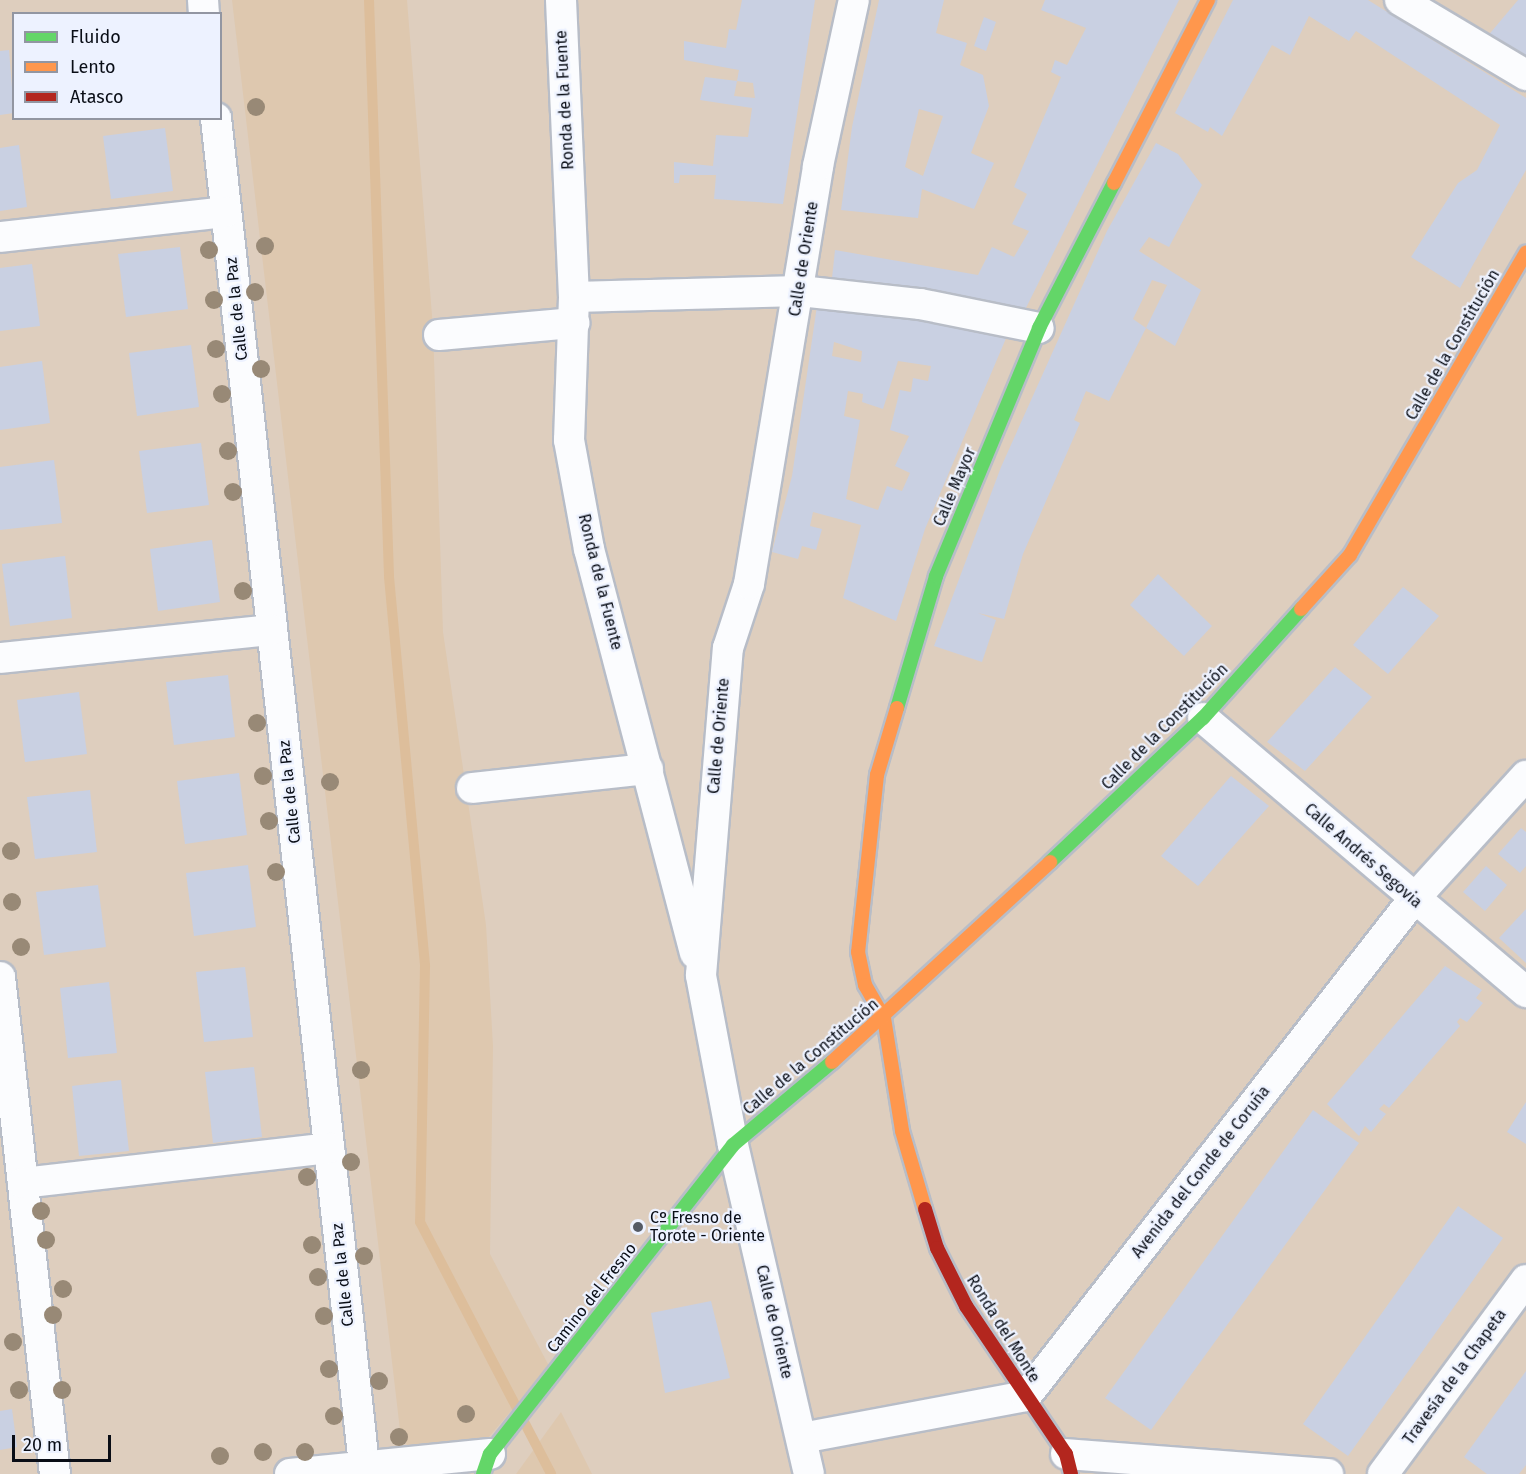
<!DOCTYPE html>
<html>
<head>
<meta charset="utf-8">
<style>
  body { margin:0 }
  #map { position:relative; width:1526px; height:1474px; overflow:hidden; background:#e3e8f5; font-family:"Fira Sans",sans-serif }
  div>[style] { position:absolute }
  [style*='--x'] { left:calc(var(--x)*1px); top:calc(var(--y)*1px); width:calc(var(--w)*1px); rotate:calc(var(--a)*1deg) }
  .green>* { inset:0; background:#decebe }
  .forest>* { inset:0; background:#dec8af }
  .stream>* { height:10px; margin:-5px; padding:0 5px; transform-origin:5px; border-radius:5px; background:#ddbe9b }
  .building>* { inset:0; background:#c9d0e2 }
  .roads { filter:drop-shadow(2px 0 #b8bdc7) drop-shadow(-2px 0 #b8bdc7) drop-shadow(0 2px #b8bdc7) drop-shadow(0 -2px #b8bdc7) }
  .street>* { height:30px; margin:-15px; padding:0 15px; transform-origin:15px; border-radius:15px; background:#fbfcfe }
  .fast>* { height:14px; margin:-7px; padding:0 7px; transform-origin:7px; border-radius:7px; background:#63d668 }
  .slow>* { height:14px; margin:-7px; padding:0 7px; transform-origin:7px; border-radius:7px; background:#ff974d }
  .jam>* { height:14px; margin:-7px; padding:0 7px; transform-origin:7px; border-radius:7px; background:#b3261e }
  .trees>* { width:18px; height:18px; margin:-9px; border-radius:50%; background:#988976 }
  .dots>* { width:16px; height:16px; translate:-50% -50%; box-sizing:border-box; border:3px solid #edf2ff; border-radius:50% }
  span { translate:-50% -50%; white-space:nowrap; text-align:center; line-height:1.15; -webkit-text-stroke:4.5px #edf2ff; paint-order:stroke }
  .street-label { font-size:16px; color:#090d16 }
  .poi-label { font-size:16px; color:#090d16 }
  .left { translate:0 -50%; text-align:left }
  .legend { position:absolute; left:12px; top:12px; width:210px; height:108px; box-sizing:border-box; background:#edf2ff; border:2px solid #9296a2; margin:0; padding:8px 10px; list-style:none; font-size:18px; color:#090d16 }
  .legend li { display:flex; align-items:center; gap:12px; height:30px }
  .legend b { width:30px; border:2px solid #9296a2 }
  .scale { position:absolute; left:12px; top:1435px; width:99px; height:27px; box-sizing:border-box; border:3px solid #090d16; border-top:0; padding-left:8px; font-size:18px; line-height:21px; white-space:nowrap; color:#090d16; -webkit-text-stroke:4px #edf2ff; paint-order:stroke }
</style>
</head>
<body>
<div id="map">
  <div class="green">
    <i style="clip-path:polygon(evenodd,0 0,1526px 0,1526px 1474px,0 1474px,0 0,14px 14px,220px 14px,220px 118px,14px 118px,14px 14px)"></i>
  </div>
  <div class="forest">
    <i style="clip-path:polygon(232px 0,407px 0,433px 328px,443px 632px,486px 925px,493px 1046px,490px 1254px,549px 1366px,483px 1444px,410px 1452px,400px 1430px)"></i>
    <i style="clip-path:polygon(561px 1412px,592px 1474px,516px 1474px)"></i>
  </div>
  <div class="stream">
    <i style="--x:369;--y:0;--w:577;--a:88.01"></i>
    <i style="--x:389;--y:577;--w:391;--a:84.7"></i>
    <i style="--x:425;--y:966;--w:256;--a:91.1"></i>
    <i style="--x:420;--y:1222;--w:284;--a:62.5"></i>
  </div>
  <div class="building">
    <i style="clip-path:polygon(742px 0,815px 0,783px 204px,714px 199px,716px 175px,680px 175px,679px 183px,674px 183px,674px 162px,713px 166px,716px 135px,748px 137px,752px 108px,700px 100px,705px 77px,737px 81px,734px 96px,755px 98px,753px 83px,737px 81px,739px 70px,684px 60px,684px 41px,726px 48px,729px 29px,736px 30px)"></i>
    <i style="clip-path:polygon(evenodd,879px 0,944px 0,936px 33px,967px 43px,960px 65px,983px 75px,989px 106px,971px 153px,994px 163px,974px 209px,922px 189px,918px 218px,841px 210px,852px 127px,879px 0,919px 109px,943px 116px,923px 176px,905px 167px,919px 109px)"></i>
    <i style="clip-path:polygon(1045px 0,1179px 0,1022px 316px,832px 278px,835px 250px,978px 275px,992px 247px,1014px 257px,1029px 231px,1012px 224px,1027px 194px,1014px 187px,1061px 77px,1051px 72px,1055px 60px,1067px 65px,1086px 28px,1041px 10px)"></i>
    <i style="clip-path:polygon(1233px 0,1368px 0,1526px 98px,1526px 170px,1460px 288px,1411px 257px,1458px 183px,1477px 170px,1500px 125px,1356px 31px,1349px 41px,1309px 16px,1290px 55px,1272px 45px,1222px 136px,1210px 127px,1208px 132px,1175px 113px)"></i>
    <i style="clip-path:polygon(1518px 0,1526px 0,1526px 61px,1486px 38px)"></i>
    <i style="clip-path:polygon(984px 17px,996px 22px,986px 51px,974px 46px)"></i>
    <i style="clip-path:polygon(9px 50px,14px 113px,0 115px,0 51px)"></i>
    <i style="clip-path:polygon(165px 128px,173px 191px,111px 199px,103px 136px)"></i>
    <i style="clip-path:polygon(1156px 143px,1178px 154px,1202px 185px,1169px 247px,1149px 237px,1139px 251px,1201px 290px,1175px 346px,1146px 328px,1167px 285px,1152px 280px,1133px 319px,1146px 328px,1109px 401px,1086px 391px,1074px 420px,1080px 423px,1023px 554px,1004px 619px,978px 613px,996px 620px,982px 662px,934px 646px,1001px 467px,1107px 231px)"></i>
    <i style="clip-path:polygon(19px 145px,27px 207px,0 211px,0 148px)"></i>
    <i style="clip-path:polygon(180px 247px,188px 309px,126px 317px,118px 254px)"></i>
    <i style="clip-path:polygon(32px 264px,40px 326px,0 331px,0 268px)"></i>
    <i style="clip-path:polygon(evenodd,818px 299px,1007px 336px,925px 529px,896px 621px,843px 598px,861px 525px,813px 512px,810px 526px,822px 529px,816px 550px,802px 546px,798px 559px,772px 552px,792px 476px,818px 299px,834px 342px,862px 351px,861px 362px,832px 356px,834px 342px,818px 299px,898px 361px,931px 366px,928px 381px,913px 378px,911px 392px,900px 390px,890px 430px,909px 436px,895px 466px,910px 473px,902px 491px,887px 486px,878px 510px,846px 499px,860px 420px,844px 416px,848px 391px,863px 394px,862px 402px,883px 409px,898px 361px)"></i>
    <i style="clip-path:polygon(191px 345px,199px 407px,137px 416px,129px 353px)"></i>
    <i style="clip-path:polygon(42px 361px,50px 423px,0 430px,0 367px)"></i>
    <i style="clip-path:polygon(201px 443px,209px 505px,147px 513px,139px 451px)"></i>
    <i style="clip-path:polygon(54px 460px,62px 523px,0 530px,0 467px)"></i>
    <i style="clip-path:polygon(212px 540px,220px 602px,158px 611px,150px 549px)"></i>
    <i style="clip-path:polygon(65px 556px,72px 618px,10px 626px,2px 564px)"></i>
    <i style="clip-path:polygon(1158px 574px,1212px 626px,1184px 656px,1130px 605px)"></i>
    <i style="clip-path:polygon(1403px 587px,1439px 616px,1388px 674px,1353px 645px)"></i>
    <i style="clip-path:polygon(1335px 667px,1372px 697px,1305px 771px,1267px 742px)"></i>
    <i style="clip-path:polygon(228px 675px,235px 737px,174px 745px,166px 682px)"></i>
    <i style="clip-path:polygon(79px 692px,87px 754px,25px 762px,17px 700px)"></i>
    <i style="clip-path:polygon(239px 773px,247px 835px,185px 844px,177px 781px)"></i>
    <i style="clip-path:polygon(1231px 776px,1269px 806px,1198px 886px,1161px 856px)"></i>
    <i style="clip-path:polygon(90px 790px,97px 852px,35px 859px,27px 797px)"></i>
    <i style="clip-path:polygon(1521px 828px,1526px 832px,1526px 866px,1520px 873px,1498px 854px)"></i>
    <i style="clip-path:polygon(248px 865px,256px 927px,194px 936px,186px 873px)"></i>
    <i style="clip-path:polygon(1486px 866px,1507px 885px,1485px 911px,1463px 892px)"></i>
    <i style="clip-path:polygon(98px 885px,106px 947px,44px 955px,36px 892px)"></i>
    <i style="clip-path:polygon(1526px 909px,1526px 963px,1499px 938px)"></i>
    <i style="clip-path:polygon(1445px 966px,1482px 990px,1476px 998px,1483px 1003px,1467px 1022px,1460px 1018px,1457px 1022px,1460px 1026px,1389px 1108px,1384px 1104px,1379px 1109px,1386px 1114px,1371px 1132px,1365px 1126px,1359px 1136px,1327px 1104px)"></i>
    <i style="clip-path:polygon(245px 967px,253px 1037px,204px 1042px,196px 972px)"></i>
    <i style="clip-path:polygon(109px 982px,117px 1053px,68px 1058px,60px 988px)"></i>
    <i style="clip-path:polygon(254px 1067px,262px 1137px,213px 1143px,205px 1072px)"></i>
    <i style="clip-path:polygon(121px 1080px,129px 1151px,79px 1156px,72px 1086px)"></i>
    <i style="clip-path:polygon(1526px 1102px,1526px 1144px,1507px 1132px)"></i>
    <i style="clip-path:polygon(1313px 1110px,1359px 1143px,1151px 1430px,1105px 1398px)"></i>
    <i style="clip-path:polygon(1458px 1206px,1503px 1238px,1348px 1456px,1303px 1424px)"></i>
    <i style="clip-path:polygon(711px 1301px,730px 1378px,665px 1393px,651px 1313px)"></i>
    <i style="clip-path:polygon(1526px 1371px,1526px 1465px,1519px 1474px,1487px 1474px,1464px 1457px)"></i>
    <i style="clip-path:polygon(12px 1409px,17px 1447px,0 1450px,0 1411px)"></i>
  </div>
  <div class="roads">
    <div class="street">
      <i style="--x:203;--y:0;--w:14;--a:86"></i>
      <i style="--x:561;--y:0;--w:297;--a:87.5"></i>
      <i style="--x:574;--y:297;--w:143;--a:92"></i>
      <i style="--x:569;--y:440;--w:111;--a:79.6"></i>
      <i style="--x:589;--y:549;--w:418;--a:75.3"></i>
      <i style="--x:1400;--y:0;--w:147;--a:30.8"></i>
      <i style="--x:216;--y:118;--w:1356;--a:83.73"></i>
      <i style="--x:0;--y:237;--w:227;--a:-6.3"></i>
      <i style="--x:574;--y:297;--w:226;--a:-1.5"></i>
      <i style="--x:800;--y:291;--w:121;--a:6.2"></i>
      <i style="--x:920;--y:304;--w:121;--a:11.4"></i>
      <i style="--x:439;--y:335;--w:136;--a:-5.1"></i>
      <i style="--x:0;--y:658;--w:273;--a:-5.9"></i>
      <i style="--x:1203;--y:718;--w:424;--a:40.3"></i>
      <i style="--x:472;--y:788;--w:177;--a:-6.2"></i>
      <i style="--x:0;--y:977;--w:500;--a:83.69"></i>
      <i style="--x:23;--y:1183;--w:308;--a:-6.5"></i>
      <i style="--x:802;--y:1438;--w:228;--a:-10.6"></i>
      <i style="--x:1026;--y:1396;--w:629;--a:-52.04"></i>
      <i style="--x:1413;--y:900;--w:168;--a:-47.7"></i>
      <i style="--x:1066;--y:1454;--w:263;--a:4.4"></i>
      <i style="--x:290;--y:1474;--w:201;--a:-5.7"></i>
      <i style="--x:809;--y:1474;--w:338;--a:-103"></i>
      <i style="--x:733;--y:1145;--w:173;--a:-100.7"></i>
      <i style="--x:701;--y:975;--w:328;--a:-85.3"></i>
      <i style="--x:728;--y:648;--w:67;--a:-71.8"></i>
      <i style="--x:749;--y:584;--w:424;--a:-80.6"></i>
      <i style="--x:818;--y:166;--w:170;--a:-77.8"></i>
      <i style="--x:1383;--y:1474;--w:241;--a:-53.6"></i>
    </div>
    <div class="fast">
      <i style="--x:897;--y:708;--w:138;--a:-73.5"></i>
      <i style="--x:936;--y:576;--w:269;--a:-67.4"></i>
      <i style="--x:1039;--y:328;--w:163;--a:-62.7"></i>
      <i style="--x:1050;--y:862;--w:210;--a:-43.3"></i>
      <i style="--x:1203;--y:718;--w:147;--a:-48"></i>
      <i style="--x:483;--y:1474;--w:21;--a:-71"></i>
      <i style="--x:490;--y:1454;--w:393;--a:-51.8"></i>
      <i style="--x:733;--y:1145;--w:129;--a:-40"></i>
    </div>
    <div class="slow">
      <i style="--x:1114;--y:183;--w:206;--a:-62.8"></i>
      <i style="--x:1301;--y:609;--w:73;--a:-47.8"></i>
      <i style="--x:1350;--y:555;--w:350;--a:-59.8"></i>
      <i style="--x:897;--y:708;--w:70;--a:106.6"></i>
      <i style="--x:877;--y:775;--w:178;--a:96.1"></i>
      <i style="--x:858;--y:952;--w:34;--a:78"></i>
      <i style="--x:865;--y:985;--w:38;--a:60"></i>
      <i style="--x:884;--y:1018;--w:114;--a:80.9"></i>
      <i style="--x:902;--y:1131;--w:81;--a:73.6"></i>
      <i style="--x:832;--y:1062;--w:296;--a:-42.5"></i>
    </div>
    <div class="jam">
      <i style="--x:925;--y:1209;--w:41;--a:72.9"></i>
      <i style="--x:937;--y:1248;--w:65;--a:63.4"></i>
      <i style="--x:966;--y:1306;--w:179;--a:56"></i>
      <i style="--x:1066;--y:1454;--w:21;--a:76"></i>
    </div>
  </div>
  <div class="trees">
    <i style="left:256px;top:107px"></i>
    <i style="left:265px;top:246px"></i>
    <i style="left:209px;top:250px"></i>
    <i style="left:255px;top:292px"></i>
    <i style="left:214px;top:300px"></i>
    <i style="left:216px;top:349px"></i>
    <i style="left:261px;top:369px"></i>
    <i style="left:222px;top:394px"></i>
    <i style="left:228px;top:451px"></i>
    <i style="left:233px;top:492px"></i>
    <i style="left:243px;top:591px"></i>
    <i style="left:257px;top:723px"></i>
    <i style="left:263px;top:776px"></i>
    <i style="left:330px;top:782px"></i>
    <i style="left:269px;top:821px"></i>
    <i style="left:11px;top:851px"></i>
    <i style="left:276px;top:872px"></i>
    <i style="left:12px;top:902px"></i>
    <i style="left:21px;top:947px"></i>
    <i style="left:361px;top:1070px"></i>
    <i style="left:351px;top:1162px"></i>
    <i style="left:307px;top:1177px"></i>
    <i style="left:41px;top:1211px"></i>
    <i style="left:46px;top:1240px"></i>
    <i style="left:312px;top:1245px"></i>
    <i style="left:364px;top:1256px"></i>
    <i style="left:318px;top:1277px"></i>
    <i style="left:63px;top:1289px"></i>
    <i style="left:53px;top:1315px"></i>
    <i style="left:324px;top:1316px"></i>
    <i style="left:13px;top:1342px"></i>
    <i style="left:329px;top:1369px"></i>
    <i style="left:379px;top:1381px"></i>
    <i style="left:19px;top:1390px"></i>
    <i style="left:62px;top:1390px"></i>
    <i style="left:466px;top:1414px"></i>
    <i style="left:334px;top:1416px"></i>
    <i style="left:399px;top:1437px"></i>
    <i style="left:263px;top:1452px"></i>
    <i style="left:305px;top:1452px"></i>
    <i style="left:220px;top:1456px"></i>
  </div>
  <div class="dots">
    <i style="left:638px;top:1227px;background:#555a64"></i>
  </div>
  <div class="street-label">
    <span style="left:565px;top:100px;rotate:-93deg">Ronda de la Fuente</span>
    <span style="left:804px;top:259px;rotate:-81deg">Calle de Oriente</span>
    <span style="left:237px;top:309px;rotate:-96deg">Calle de la Paz</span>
    <span style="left:1453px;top:345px;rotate:-60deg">Calle de la Constitución</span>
    <span style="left:955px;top:487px;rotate:-67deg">Calle Mayor</span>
    <span style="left:600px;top:582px;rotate:76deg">Ronda de la Fuente</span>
    <span style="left:1165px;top:727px;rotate:-45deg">Calle de la Constitución</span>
    <span style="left:719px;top:736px;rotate:-85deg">Calle de Oriente</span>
    <span style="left:290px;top:792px;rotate:-96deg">Calle de la Paz</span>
    <span style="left:1363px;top:856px;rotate:41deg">Calle Andrés Segovia</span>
    <span style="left:811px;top:1057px;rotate:-40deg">Calle de la Constitución</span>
    <span style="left:1201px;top:1172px;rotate:-52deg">Avenida del Conde de Coruña</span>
    <span style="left:343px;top:1275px;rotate:-96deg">Calle de la Paz</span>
    <span style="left:592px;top:1298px;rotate:-52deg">Camino del Fresno</span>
    <span style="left:774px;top:1322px;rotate:77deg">Calle de Oriente</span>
    <span style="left:1003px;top:1329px;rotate:58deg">Ronda del Monte</span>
    <span style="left:1455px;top:1377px;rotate:-54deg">Travesía de la Chapeta</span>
  </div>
  <div class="poi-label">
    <span class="left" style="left:650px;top:1227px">Cº Fresno de<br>Torote - Oriente</span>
  </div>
  <ul class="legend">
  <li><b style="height:8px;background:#63d668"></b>Fluido</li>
  <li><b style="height:8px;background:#ff974d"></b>Lento</li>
  <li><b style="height:8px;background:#b3261e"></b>Atasco</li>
  </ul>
  <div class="scale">20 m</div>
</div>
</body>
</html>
